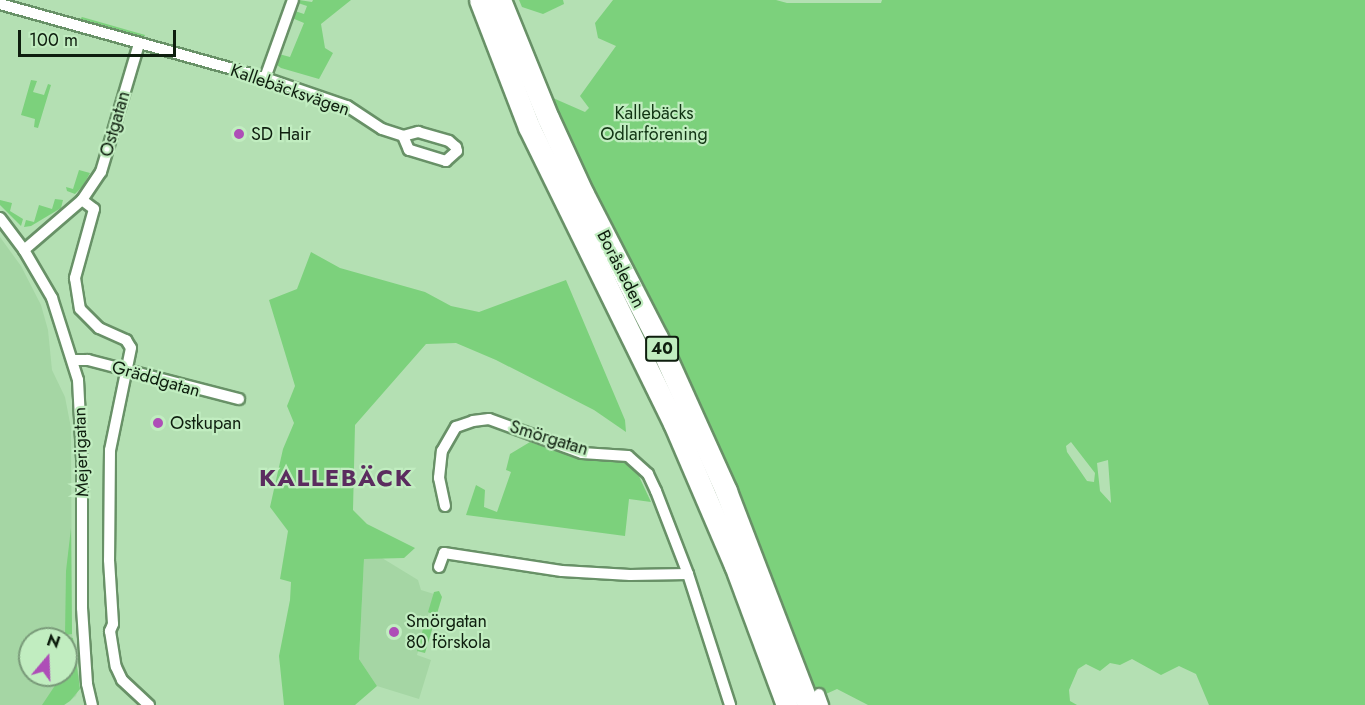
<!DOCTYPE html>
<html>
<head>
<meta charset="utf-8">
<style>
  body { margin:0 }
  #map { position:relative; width:1365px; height:705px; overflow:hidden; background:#b4e0b3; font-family:Jost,sans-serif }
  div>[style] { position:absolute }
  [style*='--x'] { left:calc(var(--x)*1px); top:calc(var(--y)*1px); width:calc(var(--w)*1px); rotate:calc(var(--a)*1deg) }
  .built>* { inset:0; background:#a5d6a4 }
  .green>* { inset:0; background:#7cd17c }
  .roads { filter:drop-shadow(2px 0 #689167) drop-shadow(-2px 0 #689167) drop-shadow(0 2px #689167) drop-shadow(0 -2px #689167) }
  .minor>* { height:10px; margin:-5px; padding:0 5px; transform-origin:5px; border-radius:5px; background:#fff }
  .motorway>* { height:21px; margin:-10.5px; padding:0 10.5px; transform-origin:10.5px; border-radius:10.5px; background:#fff }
  .dots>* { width:16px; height:16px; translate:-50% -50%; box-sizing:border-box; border:3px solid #c1edc0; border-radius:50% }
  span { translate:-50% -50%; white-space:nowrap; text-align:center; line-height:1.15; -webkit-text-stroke:4.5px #c1edc0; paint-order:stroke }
  .shield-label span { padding:2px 4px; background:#c1edc0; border:2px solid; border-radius:4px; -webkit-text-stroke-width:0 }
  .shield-label { font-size:16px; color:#0e1e0e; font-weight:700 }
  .street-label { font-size:18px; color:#0e1e0e }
  .park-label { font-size:18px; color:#113413 }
  .poi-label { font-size:18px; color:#0e1e0e }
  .left { translate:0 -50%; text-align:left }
  .district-label { font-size:24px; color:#5b2c5f; font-weight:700; letter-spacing:1.5px }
  .north { position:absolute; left:18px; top:627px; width:60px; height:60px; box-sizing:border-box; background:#c1edc0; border:2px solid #799a79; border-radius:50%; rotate:19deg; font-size:16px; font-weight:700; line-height:24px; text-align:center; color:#0e1e0e }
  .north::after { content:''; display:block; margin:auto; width:21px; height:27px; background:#ae4eb7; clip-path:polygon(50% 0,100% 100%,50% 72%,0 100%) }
  .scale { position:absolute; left:18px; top:30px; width:158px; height:27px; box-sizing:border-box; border:3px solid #0e1e0e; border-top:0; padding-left:8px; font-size:18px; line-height:21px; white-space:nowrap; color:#0e1e0e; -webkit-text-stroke:4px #c1edc0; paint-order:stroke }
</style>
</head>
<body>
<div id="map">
  <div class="built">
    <i style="clip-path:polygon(evenodd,0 237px,21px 266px,41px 305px,48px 330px,52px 370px,65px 397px,71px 428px,72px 634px,80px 683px,76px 696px,64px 705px,0 705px,0 237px,30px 639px,66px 639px,66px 675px,30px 675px,30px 639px)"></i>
    <i style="clip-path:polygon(382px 558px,418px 580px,421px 590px,434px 594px,417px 655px,431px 660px,419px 699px,377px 686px,359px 659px,364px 559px)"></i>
  </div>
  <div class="green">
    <i style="clip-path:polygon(299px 0,312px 2px,313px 0,351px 0,321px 24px,325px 48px,333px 53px,319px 79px,281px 68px,277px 65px,279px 54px,290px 57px,304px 23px,292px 18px,295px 11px,304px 14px,307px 6px,298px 3px)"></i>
    <i style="clip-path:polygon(519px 0,563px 0,564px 4px,543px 14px,522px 7px)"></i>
    <i style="clip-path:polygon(evenodd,613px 0,776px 0,787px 3px,881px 3px,882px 0,1365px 0,1365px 705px,1209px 705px,1196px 674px,1179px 666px,1161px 675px,1132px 659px,1120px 665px,1110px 663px,1100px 671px,1086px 664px,1078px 669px,1069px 690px,1070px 701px,1077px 705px,868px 705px,837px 689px,817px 698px,742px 499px,658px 315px,591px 188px,555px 109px,553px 98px,585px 112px,589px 108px,580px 96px,616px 46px,598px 38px,595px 23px,613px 0,1071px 442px,1095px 473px,1094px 482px,1087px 481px,1067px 452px,1066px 446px,1071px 442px,613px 0,1108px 460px,1111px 502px,1111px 503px,1100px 491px,1097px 463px,1108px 460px)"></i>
    <i style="clip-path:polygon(82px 17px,145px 35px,144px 38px,78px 21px)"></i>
    <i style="clip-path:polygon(31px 80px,37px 81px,33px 92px,44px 95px,48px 84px,51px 85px,38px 128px,34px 127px,35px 119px,21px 115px)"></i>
    <i style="clip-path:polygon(79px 170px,90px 173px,83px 186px,75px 194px,67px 191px,66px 187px,73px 189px)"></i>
    <i style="clip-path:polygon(55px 199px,63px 200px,61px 208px,31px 226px,24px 227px,26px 220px,34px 222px,39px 205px,52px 209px)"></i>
    <i style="clip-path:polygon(0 200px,12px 203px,10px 211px,23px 219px,21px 226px,0 205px)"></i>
    <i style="clip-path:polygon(311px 252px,340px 268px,425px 292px,451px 306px,479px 312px,566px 280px,625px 420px,626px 432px,594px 410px,496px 360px,456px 343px,426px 344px,355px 425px,353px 510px,367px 524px,415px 548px,404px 558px,364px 559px,359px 659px,377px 686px,355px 705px,284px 705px,279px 656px,290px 600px,291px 582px,280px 579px,288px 531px,270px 507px,283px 449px,294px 423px,287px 406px,295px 386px,269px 300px,297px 289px)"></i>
    <i style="clip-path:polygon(530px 442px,577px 458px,627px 461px,637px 472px,651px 502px,629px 499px,625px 536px,466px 515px,476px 485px,485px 490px,484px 507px,497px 512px,511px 472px,506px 470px,510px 454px)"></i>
    <i style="clip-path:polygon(71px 528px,72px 634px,65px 635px,66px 571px)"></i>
    <i style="clip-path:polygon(439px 591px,442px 597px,436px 617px,428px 612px,434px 592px)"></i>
    <i style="clip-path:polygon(426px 618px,435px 620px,425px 653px,417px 651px)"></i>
    <i style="clip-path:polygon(65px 637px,73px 638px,80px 689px,70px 701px,64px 705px,42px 705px,62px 675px,66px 675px)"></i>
  </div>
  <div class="roads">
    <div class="minor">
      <i style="--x:0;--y:4;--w:275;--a:15.6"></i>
      <i style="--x:265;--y:78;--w:87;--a:18.9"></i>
      <i style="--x:347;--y:106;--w:42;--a:33.3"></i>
      <i style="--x:382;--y:129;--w:22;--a:18"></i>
      <i style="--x:403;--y:136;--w:16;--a:-15"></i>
      <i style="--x:418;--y:132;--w:32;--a:16"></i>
      <i style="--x:449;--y:141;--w:9;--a:41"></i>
      <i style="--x:456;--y:147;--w:4;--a:76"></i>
      <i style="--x:457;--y:151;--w:15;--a:138"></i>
      <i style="--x:446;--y:161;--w:39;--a:-163"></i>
      <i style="--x:409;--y:150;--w:15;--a:-113"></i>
      <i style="--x:265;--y:78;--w:83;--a:-70.3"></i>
      <i style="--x:82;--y:200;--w:15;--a:37"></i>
      <i style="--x:94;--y:209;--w:72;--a:105.4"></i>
      <i style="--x:75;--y:278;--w:31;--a:81"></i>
      <i style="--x:80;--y:309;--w:27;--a:45"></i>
      <i style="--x:99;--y:328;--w:30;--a:24"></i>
      <i style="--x:126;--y:340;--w:9;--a:58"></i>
      <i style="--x:131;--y:348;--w:104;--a:101.6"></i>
      <i style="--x:110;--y:450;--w:110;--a:90.5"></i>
      <i style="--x:109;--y:560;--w:64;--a:86.4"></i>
      <i style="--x:113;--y:624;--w:8;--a:113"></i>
      <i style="--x:110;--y:631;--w:36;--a:81"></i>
      <i style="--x:116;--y:667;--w:14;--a:65"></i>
      <i style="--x:122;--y:680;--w:37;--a:43"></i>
      <i style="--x:0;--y:218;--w:40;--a:53"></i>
      <i style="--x:24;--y:250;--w:56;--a:59.7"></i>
      <i style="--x:52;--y:298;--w:86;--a:72.4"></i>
      <i style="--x:78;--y:380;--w:78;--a:87.1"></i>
      <i style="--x:82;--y:458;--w:150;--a:90"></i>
      <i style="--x:82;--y:608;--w:76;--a:86.2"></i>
      <i style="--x:87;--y:684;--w:22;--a:77"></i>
      <i style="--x:24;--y:250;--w:77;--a:-40.8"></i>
      <i style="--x:82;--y:200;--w:34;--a:-56"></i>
      <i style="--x:101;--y:172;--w:134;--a:-73.5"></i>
      <i style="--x:74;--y:360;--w:14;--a:0"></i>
      <i style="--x:88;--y:360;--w:156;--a:14.5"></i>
      <i style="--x:445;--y:506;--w:29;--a:-102"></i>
      <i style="--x:439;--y:478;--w:27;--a:-84"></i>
      <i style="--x:442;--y:451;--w:28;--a:-60"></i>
      <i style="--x:456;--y:427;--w:18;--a:-19"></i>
      <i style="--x:473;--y:421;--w:16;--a:-7"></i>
      <i style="--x:489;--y:419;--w:99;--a:20.1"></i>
      <i style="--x:582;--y:453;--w:46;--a:3.7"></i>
      <i style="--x:628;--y:456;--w:27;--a:42"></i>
      <i style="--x:648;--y:474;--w:19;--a:65"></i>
      <i style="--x:656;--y:491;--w:89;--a:68.9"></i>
      <i style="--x:688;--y:574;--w:138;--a:72.2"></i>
      <i style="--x:439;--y:567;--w:15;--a:-70"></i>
      <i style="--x:444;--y:553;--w:119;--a:8.7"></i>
      <i style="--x:562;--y:571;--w:68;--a:3.4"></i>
      <i style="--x:630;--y:575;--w:58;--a:-1"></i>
      <i style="--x:819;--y:694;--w:12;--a:70"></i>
    </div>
    <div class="motorway">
      <i style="--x:480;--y:0;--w:136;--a:68.9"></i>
      <i style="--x:529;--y:127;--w:330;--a:63.9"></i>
      <i style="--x:674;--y:423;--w:155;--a:66.8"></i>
      <i style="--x:735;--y:565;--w:149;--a:69.6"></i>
      <i style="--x:500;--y:0;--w:127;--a:67.9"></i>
      <i style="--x:548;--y:118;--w:84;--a:65.3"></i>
      <i style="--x:583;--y:194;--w:162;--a:62.8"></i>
      <i style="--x:657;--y:338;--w:168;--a:65.7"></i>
      <i style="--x:726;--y:491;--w:229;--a:69"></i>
    </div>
  </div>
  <div class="dots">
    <i style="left:239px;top:134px;background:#ae4eb7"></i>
    <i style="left:158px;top:423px;background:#ae4eb7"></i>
    <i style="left:394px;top:632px;background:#ae4eb7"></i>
  </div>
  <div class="shield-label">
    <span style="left:662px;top:349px">40</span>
  </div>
  <div class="street-label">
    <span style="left:290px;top:90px;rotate:19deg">Kallebäcksvägen</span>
    <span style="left:115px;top:124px;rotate:-74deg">Ostgatan</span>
    <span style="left:621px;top:269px;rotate:63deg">Boråsleden</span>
    <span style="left:156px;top:379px;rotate:16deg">Gräddgatan</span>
    <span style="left:549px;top:438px;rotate:17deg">Smörgatan</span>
    <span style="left:81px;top:452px;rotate:-92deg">Mejerigatan</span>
  </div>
  <div class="park-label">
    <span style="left:654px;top:124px">Kallebäcks<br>Odlarförening</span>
  </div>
  <div class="poi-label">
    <span class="left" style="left:251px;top:134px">SD Hair</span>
    <span class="left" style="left:170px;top:423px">Ostkupan</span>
    <span class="left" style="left:406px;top:632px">Smörgatan<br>80 förskola</span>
  </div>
  <div class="district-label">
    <span style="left:336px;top:478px">KALLEBÄCK</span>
  </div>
  <div class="north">N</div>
  <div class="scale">100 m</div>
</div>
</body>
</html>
